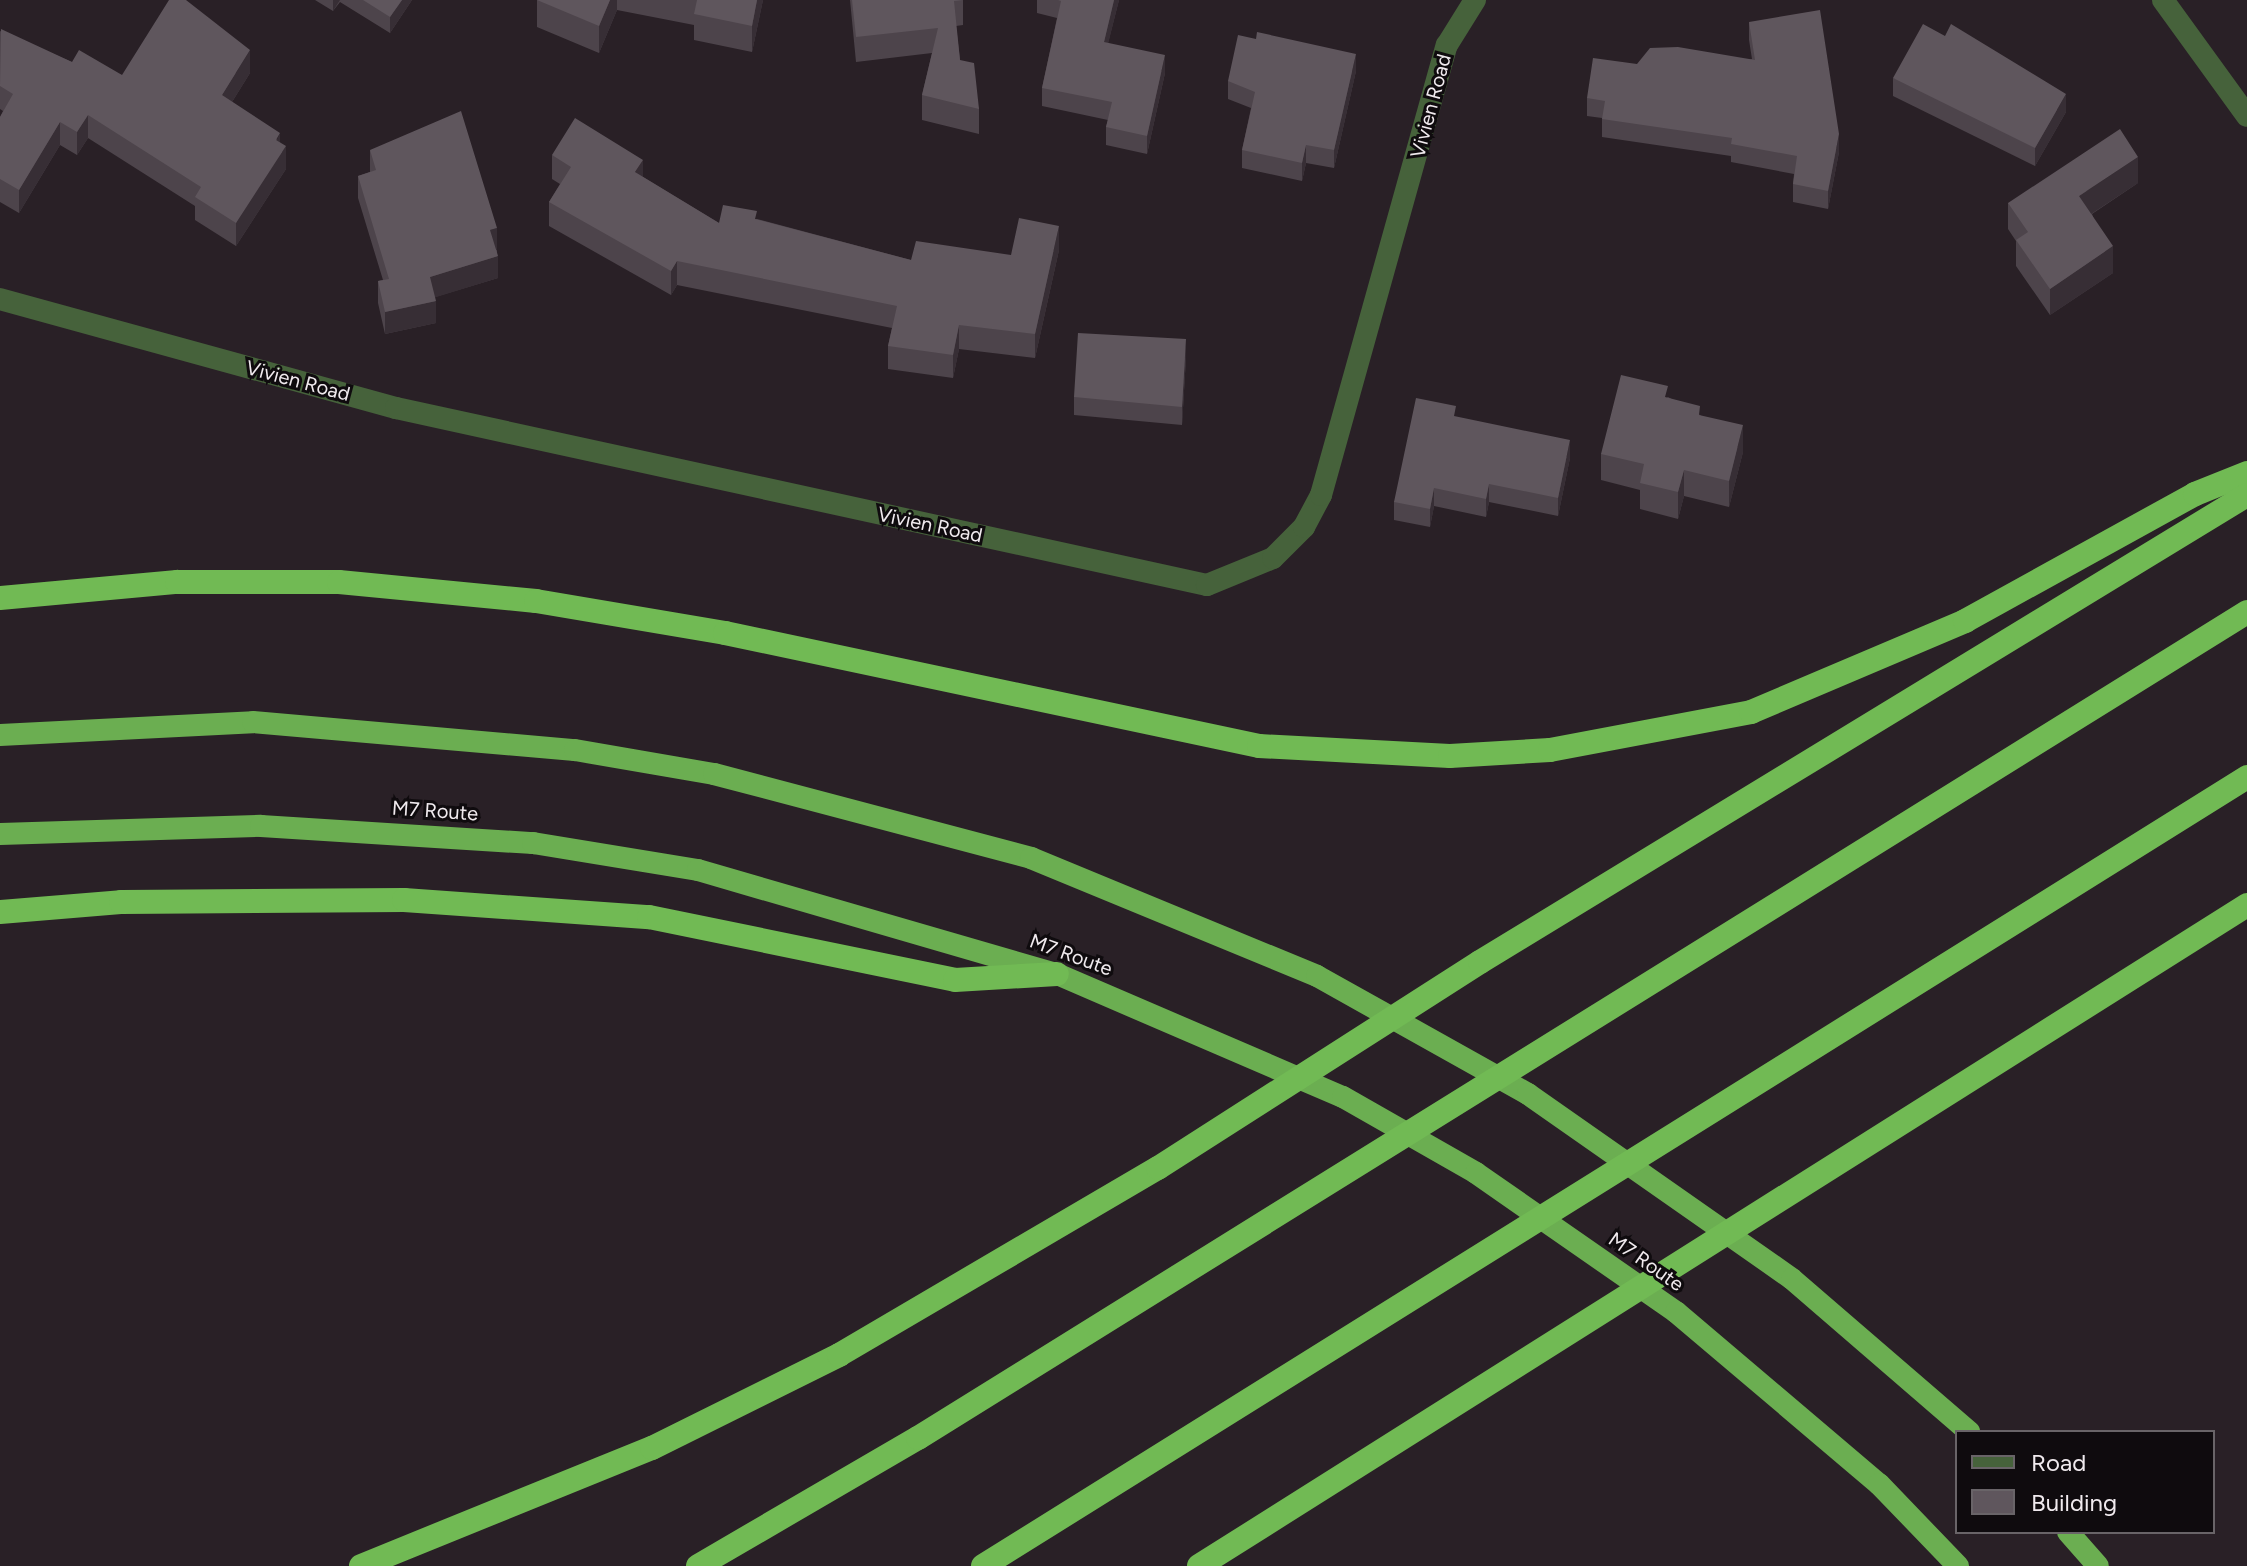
<!DOCTYPE html>
<html>
<head>
<meta charset="utf-8">
<style>
  body { margin:0 }
  #map { position:relative; width:2247px; height:1566px; overflow:hidden; background:#292026; font-family:Figtree,sans-serif }
  div>[style] { position:absolute }
  [style*='--x'] { left:calc(var(--x)*1px); top:calc(var(--y)*1px); width:calc(var(--w)*1px); rotate:calc(var(--a)*1deg) }
  .minor>* { height:22px; margin:-11px; padding:0 11px; transform-origin:11px; border-radius:11px; background:#46623b }
  .trunk>* { height:22px; margin:-11px; padding:0 11px; transform-origin:11px; border-radius:11px; background:#6bae51 }
  .motorway>* { height:24px; margin:-12px; padding:0 12px; transform-origin:12px; border-radius:12px; background:#71ba54 }
  .wall>* { inset:0; background:#4d444b }
  .shaded-wall>* { inset:0; background:#372e35 }
  .building>* { inset:0; background:#5f565d }
  span { translate:-50% -50%; white-space:nowrap; text-align:center; line-height:1.15; -webkit-text-stroke:6px #0f0b0e; paint-order:stroke }
  .street-label { font-size:20px; color:#f0eaee }
  .legend { position:absolute; left:1955px; top:1430px; width:260px; height:104px; box-sizing:border-box; background:#0f0b0e; border:2px solid #696468; margin:0; padding:10px 14px; list-style:none; font-size:24px; color:#f0eaee }
  .legend li { display:flex; align-items:center; gap:16px; height:40px }
  .legend b { width:40px; border:2px solid #696468 }
</style>
</head>
<body>
<div id="map">
  <div class="minor">
    <i style="--x:2163;--y:0;--w:143;--a:54.1"></i>
    <i style="--x:0;--y:299;--w:411;--a:15.4"></i>
    <i style="--x:396;--y:408;--w:830;--a:12.31"></i>
    <i style="--x:1207;--y:585;--w:71;--a:-22.2"></i>
    <i style="--x:1273;--y:558;--w:44;--a:-45"></i>
    <i style="--x:1304;--y:527;--w:36;--a:-62"></i>
    <i style="--x:1321;--y:495;--w:467;--a:-74.4"></i>
    <i style="--x:1447;--y:45;--w:53;--a:-58.1"></i>
  </div>
  <div class="trunk">
    <i style="--x:0;--y:735;--w:253;--a:-2.9"></i>
    <i style="--x:253;--y:722;--w:323;--a:5"></i>
    <i style="--x:575;--y:750;--w:141;--a:9.8"></i>
    <i style="--x:714;--y:774;--w:328;--a:14.8"></i>
    <i style="--x:1031;--y:858;--w:309;--a:22.4"></i>
    <i style="--x:1317;--y:976;--w:242;--a:29.2"></i>
    <i style="--x:1528;--y:1094;--w:322;--a:35"></i>
    <i style="--x:1792;--y:1279;--w:234;--a:40.8"></i>
    <i style="--x:0;--y:834;--w:261;--a:-1.8"></i>
    <i style="--x:261;--y:826;--w:273;--a:3.6"></i>
    <i style="--x:533;--y:843;--w:167;--a:9.3"></i>
    <i style="--x:698;--y:870;--w:374;--a:16.2"></i>
    <i style="--x:1057;--y:974;--w:311;--a:23.3"></i>
    <i style="--x:1343;--y:1097;--w:153;--a:29.7"></i>
    <i style="--x:1476;--y:1173;--w:244;--a:34.8"></i>
    <i style="--x:1676;--y:1312;--w:266;--a:40.3"></i>
    <i style="--x:1879;--y:1484;--w:114;--a:46.1"></i>
    <i style="--x:2068;--y:1532;--w:45;--a:48.6"></i>
  </div>
  <div class="motorway">
    <i style="--x:0;--y:598;--w:178;--a:-5.2"></i>
    <i style="--x:177;--y:582;--w:162;--a:0"></i>
    <i style="--x:339;--y:582;--w:198;--a:5.5"></i>
    <i style="--x:536;--y:601;--w:192;--a:9.6"></i>
    <i style="--x:725;--y:633;--w:546;--a:11.95"></i>
    <i style="--x:1259;--y:746;--w:191;--a:3"></i>
    <i style="--x:1450;--y:756;--w:100;--a:-3.4"></i>
    <i style="--x:1550;--y:750;--w:205;--a:-10.7"></i>
    <i style="--x:1751;--y:712;--w:233;--a:-23"></i>
    <i style="--x:1965;--y:621;--w:263;--a:-28.9"></i>
    <i style="--x:2195;--y:494;--w:56;--a:-22"></i>
    <i style="--x:0;--y:912;--w:121;--a:-4.7"></i>
    <i style="--x:121;--y:902;--w:283;--a:-0.4"></i>
    <i style="--x:404;--y:900;--w:246;--a:4"></i>
    <i style="--x:649;--y:917;--w:312;--a:11.6"></i>
    <i style="--x:955;--y:980;--w:102;--a:-3.4"></i>
    <i style="--x:361;--y:1566;--w:314;--a:-22.1"></i>
    <i style="--x:652;--y:1448;--w:209;--a:-26.4"></i>
    <i style="--x:839;--y:1355;--w:370;--a:-30.4"></i>
    <i style="--x:1158;--y:1168;--w:382;--a:-32.6"></i>
    <i style="--x:1480;--y:962;--w:898;--a:-31.34"></i>
    <i style="--x:698;--y:1566;--w:255;--a:-30.2"></i>
    <i style="--x:918;--y:1438;--w:1565;--a:-31.86"></i>
    <i style="--x:983;--y:1566;--w:1490;--a:-31.97"></i>
    <i style="--x:1199;--y:1566;--w:1239;--a:-32.24"></i>
  </div>
  <div class="wall">
    <i style="clip-path:polygon(315px 0,412px 0,390px 33px,340px 2px,333px 11px)"></i>
    <i style="clip-path:polygon(537px 0,763px 0,752px 52px,694px 40px,694px 25px,617px 10px,599px 53px,537px 27px)"></i>
    <i style="clip-path:polygon(850px 0,963px 0,963px 25px,956px 26px,960px 60px,979px 109px,979px 134px,922px 120px,922px 95px,932px 53px,856px 62px)"></i>
    <i style="clip-path:polygon(1037px 0,1119px 0,1108px 43px,1165px 73px,1147px 154px,1106px 145px,1106px 127px,1108px 120px,1042px 106px,1042px 88px,1057px 18px,1037px 13px)"></i>
    <i style="clip-path:polygon(1749px 22px,1839px 152px,1828px 209px,1793px 202px,1793px 184px,1794px 174px,1731px 162px,1731px 156px,1602px 137px,1602px 118px,1587px 116px,1587px 98px,1752px 59px,1749px 40px)"></i>
    <i style="clip-path:polygon(0 31px,72px 62px,122px 75px,250px 73px,232px 102px,280px 142px,286px 169px,236px 246px,195px 220px,195px 206px,88px 138px,77px 155px,60px 145px,19px 213px,0 202px,0 117px,3px 111px,0 109px)"></i>
    <i style="clip-path:polygon(1356px 71px,1334px 168px,1306px 163px,1302px 181px,1242px 168px,1242px 150px,1251px 108px,1228px 99px,1228px 81px)"></i>
    <i style="clip-path:polygon(1893px 78px,2066px 112px,2035px 166px,1893px 96px)"></i>
    <i style="clip-path:polygon(370px 150px,497px 250px,498px 278px,435px 297px,436px 323px,385px 334px,378px 303px,378px 281px,383px 280px,358px 198px,358px 176px,370px 172px)"></i>
    <i style="clip-path:polygon(552px 155px,643px 177px,719px 223px,757px 219px,911px 260px,1011px 255px,1059px 250px,1035px 358px,959px 349px,953px 378px,888px 369px,888px 346px,892px 328px,677px 285px,671px 295px,549px 226px,549px 202px,560px 184px,552px 179px)"></i>
    <i style="clip-path:polygon(2138px 183px,2092px 214px,2113px 273px,2050px 315px,2016px 266px,2016px 241px,2008px 229px,2008px 203px)"></i>
    <i style="clip-path:polygon(1186px 357px,1182px 425px,1074px 415px,1074px 397px)"></i>
    <i style="clip-path:polygon(1668px 397px,1700px 415px,1743px 452px,1729px 507px,1684px 496px,1678px 519px,1640px 509px,1640px 490px,1601px 480px,1601px 454px)"></i>
    <i style="clip-path:polygon(1456px 417px,1570px 458px,1558px 516px,1489px 502px,1486px 517px,1434px 506px,1430px 527px,1394px 520px,1394px 502px)"></i>
  </div>
  <div class="shaded-wall">
    <i style="clip-path:polygon(333px 0,340px 0,333px 11px)"></i>
    <i style="clip-path:polygon(402px 0,412px 0,390px 33px,390px 17px)"></i>
    <i style="clip-path:polygon(610px 0,617px 0,617px 10px,599px 53px,599px 26px)"></i>
    <i style="clip-path:polygon(757px 0,763px 0,752px 52px,752px 26px)"></i>
    <i style="clip-path:polygon(1114px 0,1119px 0,1104px 60px,1104px 42px)"></i>
    <i style="clip-path:polygon(250px 50px,250px 73px,222px 118px,222px 95px)"></i>
    <i style="clip-path:polygon(1356px 54px,1356px 71px,1334px 168px,1334px 150px)"></i>
    <i style="clip-path:polygon(1165px 55px,1165px 73px,1147px 154px,1147px 136px)"></i>
    <i style="clip-path:polygon(2066px 94px,2066px 112px,2035px 166px,2035px 148px)"></i>
    <i style="clip-path:polygon(88px 115px,88px 138px,77px 155px,77px 132px)"></i>
    <i style="clip-path:polygon(60px 122px,60px 145px,19px 213px,19px 190px)"></i>
    <i style="clip-path:polygon(280px 133px,280px 155px,286px 146px,286px 169px,236px 246px,236px 223px)"></i>
    <i style="clip-path:polygon(1839px 134px,1839px 152px,1828px 209px,1828px 191px)"></i>
    <i style="clip-path:polygon(1306px 145px,1306px 163px,1302px 181px,1302px 163px)"></i>
    <i style="clip-path:polygon(2138px 157px,2138px 183px,2079px 222px,2079px 196px)"></i>
    <i style="clip-path:polygon(643px 160px,643px 184px,635px 172px)"></i>
    <i style="clip-path:polygon(1059px 226px,1059px 250px,1035px 358px,1035px 334px)"></i>
    <i style="clip-path:polygon(497px 228px,497px 250px,490px 252px,490px 230px)"></i>
    <i style="clip-path:polygon(2113px 246px,2113px 273px,2050px 315px,2050px 289px)"></i>
    <i style="clip-path:polygon(498px 256px,498px 278px,430px 299px,430px 277px)"></i>
    <i style="clip-path:polygon(677px 261px,677px 285px,671px 295px,671px 271px)"></i>
    <i style="clip-path:polygon(436px 301px,436px 323px,385px 334px,385px 312px)"></i>
    <i style="clip-path:polygon(959px 325px,959px 349px,953px 378px,953px 355px)"></i>
    <i style="clip-path:polygon(1186px 339px,1186px 357px,1182px 425px,1182px 407px)"></i>
    <i style="clip-path:polygon(1743px 425px,1743px 452px,1729px 507px,1729px 481px)"></i>
    <i style="clip-path:polygon(1570px 440px,1570px 458px,1558px 516px,1558px 498px)"></i>
    <i style="clip-path:polygon(1684px 470px,1684px 496px,1678px 519px,1678px 492px)"></i>
    <i style="clip-path:polygon(1489px 484px,1489px 502px,1486px 517px,1486px 499px)"></i>
    <i style="clip-path:polygon(1434px 488px,1434px 506px,1430px 527px,1430px 509px)"></i>
  </div>
  <div class="building">
    <i style="clip-path:polygon(169px 0,186px 0,250px 50px,222px 95px,280px 133px,276px 140px,286px 146px,236px 223px,195px 197px,201px 187px,88px 115px,77px 132px,60px 122px,19px 190px,0 179px,0 117px,13px 94px,0 86px,1px 29px,72px 62px,79px 50px,122px 75px)"></i>
    <i style="clip-path:polygon(363px 0,402px 0,390px 17px)"></i>
    <i style="clip-path:polygon(537px 0,610px 0,599px 26px)"></i>
    <i style="clip-path:polygon(697px 0,757px 0,752px 26px,694px 14px)"></i>
    <i style="clip-path:polygon(852px 0,963px 0,954px 1px,960px 60px,974px 63px,979px 109px,922px 95px,938px 28px,856px 37px)"></i>
    <i style="clip-path:polygon(1058px 0,1114px 0,1104px 42px,1165px 55px,1147px 136px,1106px 127px,1112px 102px,1042px 88px,1061px 1px)"></i>
    <i style="clip-path:polygon(1820px 10px,1839px 134px,1828px 191px,1793px 184px,1797px 156px,1731px 144px,1732px 138px,1602px 119px,1605px 101px,1587px 98px,1593px 58px,1637px 64px,1650px 48px,1678px 47px,1755px 60px,1749px 22px)"></i>
    <i style="clip-path:polygon(1923px 24px,1945px 36px,1951px 24px,2066px 94px,2035px 148px,1893px 78px)"></i>
    <i style="clip-path:polygon(1257px 32px,1356px 54px,1334px 150px,1306px 145px,1302px 163px,1242px 150px,1255px 92px,1228px 81px,1238px 35px,1256px 39px)"></i>
    <i style="clip-path:polygon(461px 111px,497px 228px,490px 230px,498px 256px,430px 277px,436px 301px,385px 312px,378px 281px,389px 279px,358px 176px,376px 170px,370px 150px)"></i>
    <i style="clip-path:polygon(575px 118px,643px 160px,635px 172px,719px 223px,723px 205px,757px 211px,755px 219px,911px 260px,916px 241px,1011px 255px,1019px 218px,1059px 226px,1035px 334px,959px 325px,953px 355px,888px 346px,897px 306px,677px 261px,671px 271px,549px 202px,571px 167px,552px 155px)"></i>
    <i style="clip-path:polygon(2120px 129px,2138px 157px,2079px 196px,2113px 246px,2050px 289px,2016px 240px,2028px 232px,2008px 203px)"></i>
    <i style="clip-path:polygon(1078px 333px,1186px 339px,1182px 407px,1074px 397px)"></i>
    <i style="clip-path:polygon(1621px 375px,1668px 386px,1665px 397px,1700px 406px,1699px 415px,1743px 425px,1729px 481px,1684px 470px,1678px 492px,1640px 483px,1644px 464px,1601px 454px)"></i>
    <i style="clip-path:polygon(1416px 398px,1456px 406px,1454px 416px,1570px 440px,1558px 498px,1489px 484px,1486px 499px,1434px 488px,1430px 509px,1394px 502px)"></i>
  </div>
  <div class="street-label">
    <span style="left:1431px;top:106px;rotate:-75deg">Vivien Road</span>
    <span style="left:298px;top:381px;rotate:15deg">Vivien Road</span>
    <span style="left:930px;top:525px;rotate:12deg">Vivien Road</span>
    <span style="left:435px;top:811px;rotate:4deg">M7 Route</span>
    <span style="left:1071px;top:955px;rotate:20deg">M7 Route</span>
    <span style="left:1646px;top:1262px;rotate:35deg">M7 Route</span>
  </div>
  <ul class="legend">
  <li><b style="height:10px;background:#46623b"></b>Road</li>
  <li><b style="height:22px;background:#5f565d"></b>Building</li>
  </ul>
</div>
</body>
</html>
